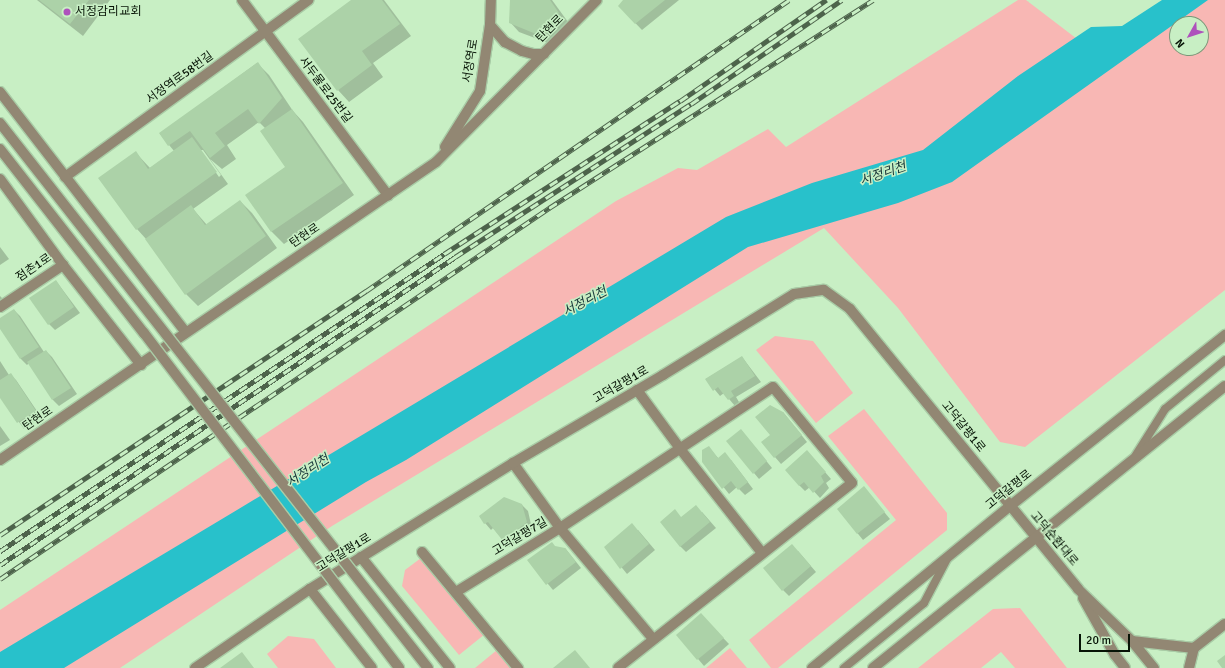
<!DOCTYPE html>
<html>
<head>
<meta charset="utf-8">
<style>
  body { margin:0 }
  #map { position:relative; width:1225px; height:668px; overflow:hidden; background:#c8efc4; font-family:Signika,"Noto Sans KR",sans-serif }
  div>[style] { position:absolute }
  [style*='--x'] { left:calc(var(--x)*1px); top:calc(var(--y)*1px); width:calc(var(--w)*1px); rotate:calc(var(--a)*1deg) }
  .green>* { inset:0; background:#f8b7b4 }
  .water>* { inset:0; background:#28c1cb }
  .shadow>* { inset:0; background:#0003 }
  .building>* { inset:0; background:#acd2a8 }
  .roads { filter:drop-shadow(1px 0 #a9cca6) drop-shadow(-1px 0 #a9cca6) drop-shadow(0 1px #a9cca6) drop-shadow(0 -1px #a9cca6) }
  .service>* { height:8px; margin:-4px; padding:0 4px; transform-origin:4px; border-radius:4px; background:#928773 }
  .minor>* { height:10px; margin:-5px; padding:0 5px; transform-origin:5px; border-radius:5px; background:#928773 }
  .tertiary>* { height:10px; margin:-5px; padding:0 5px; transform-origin:5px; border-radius:5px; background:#928773 }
  .rail>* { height:4.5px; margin-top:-2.25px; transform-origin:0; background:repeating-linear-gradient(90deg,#c8efc4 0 9px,#4d634b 0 18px); box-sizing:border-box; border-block:1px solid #4d634b }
  .bridges { filter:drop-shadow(1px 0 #a9cca6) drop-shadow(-1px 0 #a9cca6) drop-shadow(0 1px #a9cca6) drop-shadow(0 -1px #a9cca6) }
  .tertiary-bridge>* { height:10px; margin:-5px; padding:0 5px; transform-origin:5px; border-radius:5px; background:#928773 }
  .dots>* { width:11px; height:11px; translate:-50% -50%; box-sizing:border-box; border:2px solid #c8efc4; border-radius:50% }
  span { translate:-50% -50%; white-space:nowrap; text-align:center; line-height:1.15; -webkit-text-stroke:3px #c8efc4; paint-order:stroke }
  .poi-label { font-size:12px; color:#071406 }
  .left { translate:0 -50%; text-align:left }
  .street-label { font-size:12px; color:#071406 }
  .water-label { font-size:13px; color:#173538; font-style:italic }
  .north { position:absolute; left:1169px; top:16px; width:40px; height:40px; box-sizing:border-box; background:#c8efc4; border:1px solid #7b9778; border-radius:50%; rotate:231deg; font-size:11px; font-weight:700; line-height:16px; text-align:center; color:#071406 }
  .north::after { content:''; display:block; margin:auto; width:14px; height:18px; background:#ae52bc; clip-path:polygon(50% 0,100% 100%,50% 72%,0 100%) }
  .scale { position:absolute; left:1079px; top:634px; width:51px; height:18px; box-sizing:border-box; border:2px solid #071406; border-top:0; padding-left:5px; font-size:12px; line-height:14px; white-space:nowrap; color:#071406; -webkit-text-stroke:3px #c8efc4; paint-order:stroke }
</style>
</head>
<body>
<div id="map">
  <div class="green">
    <i style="clip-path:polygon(evenodd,1018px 0,1026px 0,1102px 58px,1182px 0,1225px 0,1225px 290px,1025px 447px,1000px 442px,898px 308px,824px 228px,332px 526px,120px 668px,0 668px,0 610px,616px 201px,678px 168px,697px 170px,768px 129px,786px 147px,1018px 0,1177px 24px,1201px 24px,1201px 48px,1177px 48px,1177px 24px)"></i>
    <i style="clip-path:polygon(775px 336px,813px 341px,853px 393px,816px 423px,756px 350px)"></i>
    <i style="clip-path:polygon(864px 409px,947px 513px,947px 530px,778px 668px,771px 668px,749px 640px,896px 520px,828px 436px)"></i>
    <i style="clip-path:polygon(421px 558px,485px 634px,459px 655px,402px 586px,405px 570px)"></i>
    <i style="clip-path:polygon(1020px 608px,1067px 668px,1015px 668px,1001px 652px,981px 668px,918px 668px,993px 609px)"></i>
    <i style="clip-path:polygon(288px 636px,314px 639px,336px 668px,278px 668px,267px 654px)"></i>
    <i style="clip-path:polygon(730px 648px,747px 668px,706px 668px)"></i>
    <i style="clip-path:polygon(497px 650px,513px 668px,475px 668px)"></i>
  </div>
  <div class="water">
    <i style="clip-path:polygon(1162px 0,1208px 0,952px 182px,898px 203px,748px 247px,406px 460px,366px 482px,64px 668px,0 668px,0 652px,726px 217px,812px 183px,923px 150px,1018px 76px,1091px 27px,1122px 26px)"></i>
  </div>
  <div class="shadow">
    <i style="clip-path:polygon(37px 0,110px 0,83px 36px)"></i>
    <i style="clip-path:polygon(353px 0,384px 0,411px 36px,373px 63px,383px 77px,349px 102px,338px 90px)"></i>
    <i style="clip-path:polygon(511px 0,552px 0,568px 22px,551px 44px,519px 32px,510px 22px)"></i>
    <i style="clip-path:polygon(625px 0,679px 0,642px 30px,619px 6px)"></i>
    <i style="clip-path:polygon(evenodd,257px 63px,269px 75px,293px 111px,303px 122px,354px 195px,284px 244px,272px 232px,247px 195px,286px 167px,265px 128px,259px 122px,227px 145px,236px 159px,222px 169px,210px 159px,228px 184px,193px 209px,207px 225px,240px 201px,252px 213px,277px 248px,198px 306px,186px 294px,146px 239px,137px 229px,135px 152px,150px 168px,174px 151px,160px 134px,257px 63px,200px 150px,203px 150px,221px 175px,219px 177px,200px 150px)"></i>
    <i style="clip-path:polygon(0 247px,9px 259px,0 265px)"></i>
    <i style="clip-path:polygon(56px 281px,80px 313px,55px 330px,49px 324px)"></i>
    <i style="clip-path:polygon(0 296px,3px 299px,0 302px)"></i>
    <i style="clip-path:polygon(14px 310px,20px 316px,44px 352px,46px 351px,52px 357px,77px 394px,59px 406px,53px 400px,29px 363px,27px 365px,21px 359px,0 327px,0 319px)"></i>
    <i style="clip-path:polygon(742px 357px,761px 382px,736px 397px,739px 402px,735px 406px,724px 393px,720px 396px,706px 379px)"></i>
    <i style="clip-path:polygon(0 361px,9px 375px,10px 374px,16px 380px,41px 417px,24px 429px,0 396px)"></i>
    <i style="clip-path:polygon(783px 412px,807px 442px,781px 464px,762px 442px,771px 435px)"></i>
    <i style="clip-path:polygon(0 426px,10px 440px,0 446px)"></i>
    <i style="clip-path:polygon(741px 430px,772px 468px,759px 479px,754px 473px)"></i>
    <i style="clip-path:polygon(709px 448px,719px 459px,731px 460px,753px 489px,745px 495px,737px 487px,729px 494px,703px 461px)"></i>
    <i style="clip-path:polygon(813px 458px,831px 479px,826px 483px,829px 488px,820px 498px,810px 487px,805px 491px,799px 485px)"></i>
    <i style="clip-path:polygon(864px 488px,890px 519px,863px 540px,838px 509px)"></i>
    <i style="clip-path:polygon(522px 505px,528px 511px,532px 529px,509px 547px,493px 528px,491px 530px,480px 517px)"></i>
    <i style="clip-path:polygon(702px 512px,716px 528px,686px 552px,680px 546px,681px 518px)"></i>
    <i style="clip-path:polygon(638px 530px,655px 550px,627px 574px,605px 547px)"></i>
    <i style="clip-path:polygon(565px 548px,581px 568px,553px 590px,528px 560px)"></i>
    <i style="clip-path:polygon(798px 551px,816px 572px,789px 596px,783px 590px)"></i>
    <i style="clip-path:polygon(707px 621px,729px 644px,704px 666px,678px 635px)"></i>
  </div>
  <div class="building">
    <i style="clip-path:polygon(39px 0,89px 0,70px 24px)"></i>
    <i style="clip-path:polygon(351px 0,382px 0,400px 24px,362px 51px,372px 65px,337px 91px,298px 39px)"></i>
    <i style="clip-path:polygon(510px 0,550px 0,559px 13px,541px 36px,509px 23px)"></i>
    <i style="clip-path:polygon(623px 0,665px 0,635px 24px,618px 6px)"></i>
    <i style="clip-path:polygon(258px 62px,282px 98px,259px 124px,248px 109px,215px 133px,225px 146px,210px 158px,190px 131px,168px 146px,159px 133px)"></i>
    <i style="clip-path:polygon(292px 109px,343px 183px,271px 232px,245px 195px,285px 167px,260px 131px)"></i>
    <i style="clip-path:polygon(192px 137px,217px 172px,136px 230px,98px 178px,136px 151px,148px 169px)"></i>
    <i style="clip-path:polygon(240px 200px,266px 236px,185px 295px,145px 239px,191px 205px,205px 225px)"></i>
    <i style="clip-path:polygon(56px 280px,74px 307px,48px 325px,29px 298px)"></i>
    <i style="clip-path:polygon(14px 309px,39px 347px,20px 359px,0 329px,0 318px)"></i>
    <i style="clip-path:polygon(46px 350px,71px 388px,52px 400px,27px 362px)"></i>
    <i style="clip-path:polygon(742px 356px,755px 376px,731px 391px,734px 396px,728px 400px,718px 387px,713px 391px,705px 379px)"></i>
    <i style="clip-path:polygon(11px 373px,36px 411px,17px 423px,0 398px,0 380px)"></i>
    <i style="clip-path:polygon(770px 405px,783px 412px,802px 435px,774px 458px,761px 442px,770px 435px,755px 417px)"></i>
    <i style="clip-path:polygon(741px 429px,767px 461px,753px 474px,726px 441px)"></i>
    <i style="clip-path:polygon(709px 446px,718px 458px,725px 452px,748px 482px,738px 490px,731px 481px,722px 489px,702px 462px,702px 450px)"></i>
    <i style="clip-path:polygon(807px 450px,826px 472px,821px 476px,824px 482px,813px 493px,804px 482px,799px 486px,785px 470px)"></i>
    <i style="clip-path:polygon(864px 486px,885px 512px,857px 534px,837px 509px)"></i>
    <i style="clip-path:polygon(504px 497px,522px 504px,527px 522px,503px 541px,488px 522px,484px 524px,479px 516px)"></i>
    <i style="clip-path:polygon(696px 505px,710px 522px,680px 547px,660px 522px,675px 509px,681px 517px)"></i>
    <i style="clip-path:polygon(632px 523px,649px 544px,620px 569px,604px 547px)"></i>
    <i style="clip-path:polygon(552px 542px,555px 546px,565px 548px,576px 562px,546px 585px,527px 560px)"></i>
    <i style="clip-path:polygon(792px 544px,811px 566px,782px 591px,763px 568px)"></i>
    <i style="clip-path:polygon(701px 613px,724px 638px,697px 660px,676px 635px)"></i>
    <i style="clip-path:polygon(575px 650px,590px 668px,553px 668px)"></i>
    <i style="clip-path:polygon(242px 652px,254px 668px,220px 668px)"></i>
    <i style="clip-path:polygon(1225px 655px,1225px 668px,1222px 668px,1217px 661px)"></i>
  </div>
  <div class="roads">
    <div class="service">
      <i style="--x:1136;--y:455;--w:54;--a:-57.8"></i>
      <i style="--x:1165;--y:409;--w:77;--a:-39.2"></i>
      <i style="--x:844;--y:668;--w:103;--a:-39.1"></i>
      <i style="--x:924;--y:603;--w:50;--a:-62.4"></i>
    </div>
    <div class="minor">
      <i style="--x:242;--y:0;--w:244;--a:53.2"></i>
      <i style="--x:65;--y:177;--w:301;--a:-36"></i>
      <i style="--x:0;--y:307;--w:76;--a:-33.7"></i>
      <i style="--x:637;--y:390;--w:74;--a:53.7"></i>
      <i style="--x:681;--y:450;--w:131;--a:51.8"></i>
      <i style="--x:513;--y:463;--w:80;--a:54.1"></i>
      <i style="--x:560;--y:528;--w:145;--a:50"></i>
      <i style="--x:422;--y:552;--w:151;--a:50.4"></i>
      <i style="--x:456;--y:592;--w:122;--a:-31.6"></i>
      <i style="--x:560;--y:528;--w:255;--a:-33.5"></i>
      <i style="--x:773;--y:387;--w:124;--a:50.5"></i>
      <i style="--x:852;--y:483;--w:298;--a:141.7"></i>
      <i style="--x:1132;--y:641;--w:62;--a:6.4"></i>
      <i style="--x:1194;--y:648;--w:39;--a:-38"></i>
      <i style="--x:1189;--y:668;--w:21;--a:-76"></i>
    </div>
    <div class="tertiary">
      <i style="--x:490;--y:25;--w:23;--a:49"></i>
      <i style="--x:505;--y:42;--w:19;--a:28"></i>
      <i style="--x:522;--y:51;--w:11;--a:15"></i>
      <i style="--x:533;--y:54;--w:11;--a:0"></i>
      <i style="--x:0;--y:92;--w:304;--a:52.3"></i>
      <i style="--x:445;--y:147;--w:66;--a:-58"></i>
      <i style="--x:480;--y:91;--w:67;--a:-81.4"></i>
      <i style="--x:490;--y:25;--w:25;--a:-88"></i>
      <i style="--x:0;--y:179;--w:107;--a:53.8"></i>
      <i style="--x:63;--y:265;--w:127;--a:52"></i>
      <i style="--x:0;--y:460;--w:528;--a:-34.35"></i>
      <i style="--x:436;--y:162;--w:228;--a:-45.2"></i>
      <i style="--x:361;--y:557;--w:142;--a:51.3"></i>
      <i style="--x:310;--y:589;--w:100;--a:51.9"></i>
      <i style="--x:1083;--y:598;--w:65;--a:60.7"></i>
      <i style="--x:1115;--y:655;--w:16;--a:52"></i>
      <i style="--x:195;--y:668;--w:140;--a:-34.5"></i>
      <i style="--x:310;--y:589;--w:239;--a:-31.8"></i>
      <i style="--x:513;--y:463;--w:174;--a:-30.4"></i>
      <i style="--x:663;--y:375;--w:154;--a:-31.7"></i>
      <i style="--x:794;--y:294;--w:30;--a:-8"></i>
      <i style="--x:824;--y:290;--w:32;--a:36"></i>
      <i style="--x:850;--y:309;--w:361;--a:50.8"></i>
      <i style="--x:1078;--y:589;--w:75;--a:43.9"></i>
      <i style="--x:1132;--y:641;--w:35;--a:51"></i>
      <i style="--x:812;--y:668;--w:256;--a:-39.3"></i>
      <i style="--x:1010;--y:506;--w:275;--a:-38.5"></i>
      <i style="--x:873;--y:668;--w:451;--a:-38.7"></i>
    </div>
  </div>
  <div class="rail">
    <i style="--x:0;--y:535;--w:440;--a:-33.7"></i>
    <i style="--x:366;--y:291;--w:513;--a:-34.53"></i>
    <i style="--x:0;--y:551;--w:534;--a:-33.78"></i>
    <i style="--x:444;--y:254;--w:281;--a:-33"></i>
    <i style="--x:680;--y:101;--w:178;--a:-34.7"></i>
    <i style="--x:0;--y:565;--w:549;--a:-34.09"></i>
    <i style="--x:455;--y:257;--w:281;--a:-33"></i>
    <i style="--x:691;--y:104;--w:183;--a:-34.6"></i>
    <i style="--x:0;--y:579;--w:663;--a:-34.05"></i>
    <i style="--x:549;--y:208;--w:385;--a:-32.7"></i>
  </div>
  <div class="bridges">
    <div class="tertiary-bridge">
      <i style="--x:0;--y:123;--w:693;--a:51.86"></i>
      <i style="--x:0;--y:149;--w:234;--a:52"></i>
      <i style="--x:144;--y:333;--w:421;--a:52.7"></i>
    </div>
  </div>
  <div class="dots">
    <i style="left:67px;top:12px;background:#ae52bc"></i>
  </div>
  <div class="poi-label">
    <span class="left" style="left:75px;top:12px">서정감리교회</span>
  </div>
  <div class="street-label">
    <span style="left:550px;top:29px;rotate:-45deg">탄현로</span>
    <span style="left:471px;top:61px;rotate:-81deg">서정역로</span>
    <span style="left:180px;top:78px;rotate:-36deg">서정역로58번길</span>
    <span style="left:325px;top:90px;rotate:53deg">서두물로25번길</span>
    <span style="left:305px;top:236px;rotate:-34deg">탄현로</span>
    <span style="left:34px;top:268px;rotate:-34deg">점촌1로</span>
    <span style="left:621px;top:385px;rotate:-30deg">고덕갈평1로</span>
    <span style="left:38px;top:419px;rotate:-34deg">탄현로</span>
    <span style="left:963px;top:427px;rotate:51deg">고덕갈평1로</span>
    <span style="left:1009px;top:490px;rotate:-39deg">고덕갈평로</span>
    <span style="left:520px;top:537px;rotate:-31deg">고덕갈평7길</span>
    <span style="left:1054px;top:539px;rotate:50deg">고덕순환대로</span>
    <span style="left:344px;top:553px;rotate:-32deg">고덕갈평1로</span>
  </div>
  <div class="water-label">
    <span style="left:883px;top:174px;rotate:-19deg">서정리천</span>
    <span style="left:585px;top:302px;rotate:-28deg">서정리천</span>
    <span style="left:308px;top:471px;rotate:-33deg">서정리천</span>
  </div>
  <div class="north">N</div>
  <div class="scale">20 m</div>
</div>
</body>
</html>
